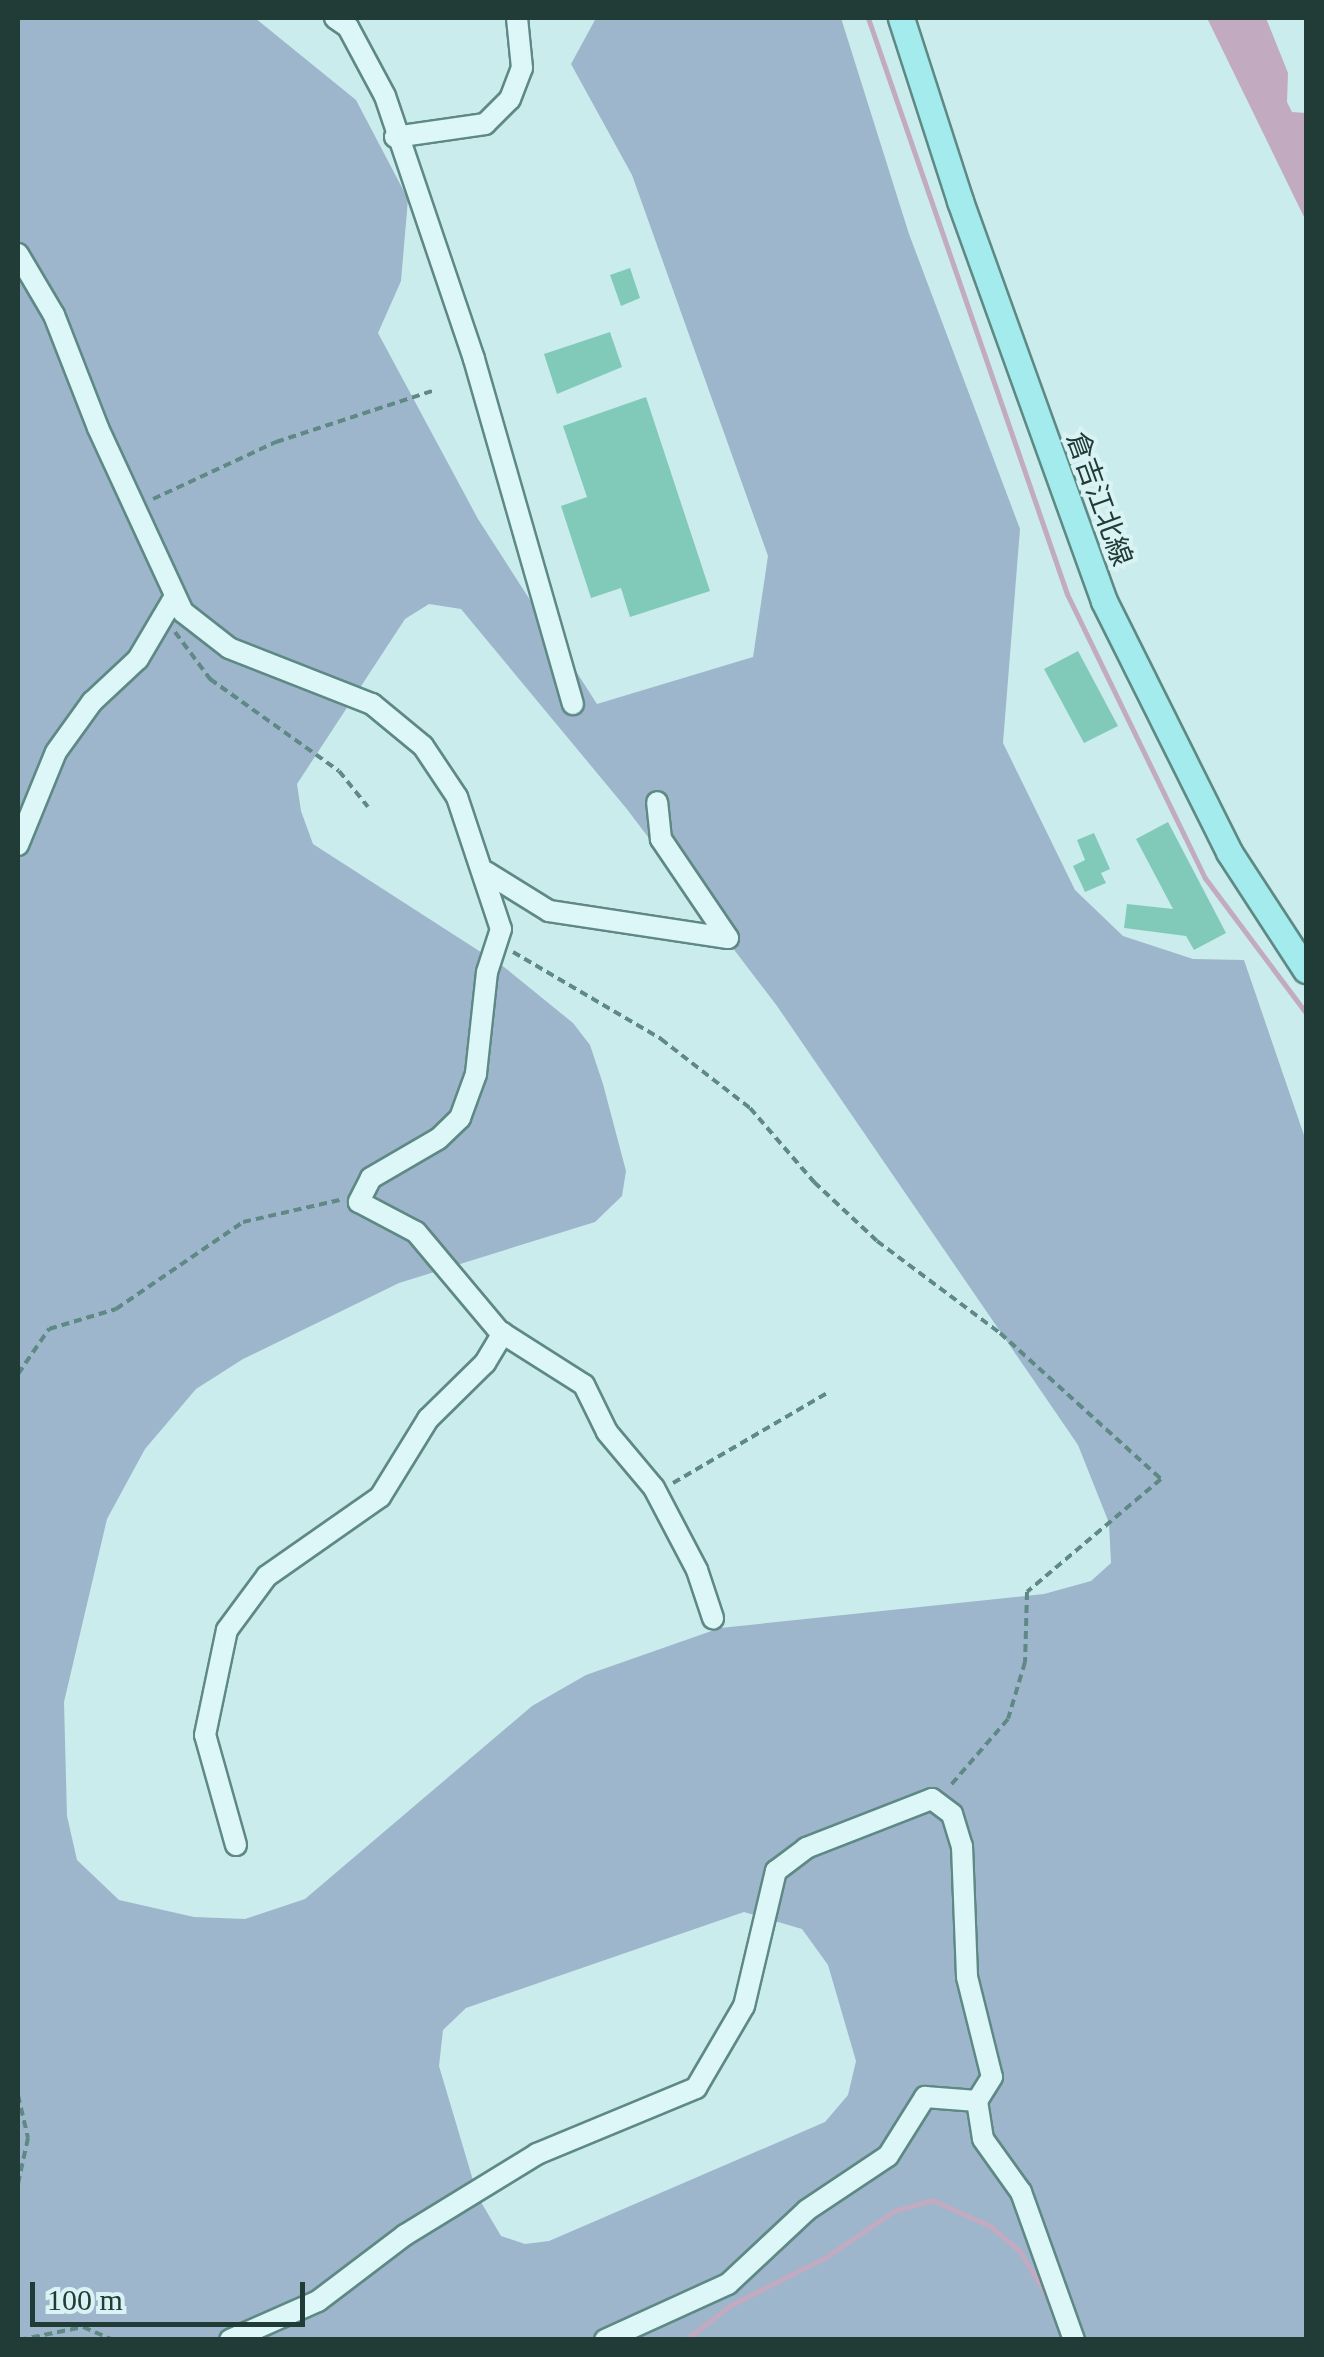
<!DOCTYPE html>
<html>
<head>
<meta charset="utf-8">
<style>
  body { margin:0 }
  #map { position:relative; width:1324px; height:2357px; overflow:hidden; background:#caeced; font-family:"Times New Roman","Noto Sans JP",serif }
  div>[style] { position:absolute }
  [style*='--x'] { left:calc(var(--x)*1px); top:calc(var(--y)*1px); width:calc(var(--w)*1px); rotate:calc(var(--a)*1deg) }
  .green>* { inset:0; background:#9db6cc }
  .water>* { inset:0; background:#c2aac1 }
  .stream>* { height:5px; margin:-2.5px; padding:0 2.5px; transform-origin:2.5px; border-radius:2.5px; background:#c2aac1 }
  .building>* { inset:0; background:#81cab9 }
  .path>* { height:4px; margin-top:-2px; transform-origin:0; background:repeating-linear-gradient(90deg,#5e8984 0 8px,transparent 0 13px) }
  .roads { filter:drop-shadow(2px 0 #5e8984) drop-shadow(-2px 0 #5e8984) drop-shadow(0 2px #5e8984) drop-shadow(0 -2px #5e8984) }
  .minor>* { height:20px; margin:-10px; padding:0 10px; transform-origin:10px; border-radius:10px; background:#ddf7f8 }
  .major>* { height:25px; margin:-12.5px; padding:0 12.5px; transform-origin:12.5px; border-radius:12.5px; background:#a4ebee }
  span { translate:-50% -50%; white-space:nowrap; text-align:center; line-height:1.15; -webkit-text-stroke:8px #d9f3f5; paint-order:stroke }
  .street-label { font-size:28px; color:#213b36 }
  .frame { position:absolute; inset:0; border:20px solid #213b36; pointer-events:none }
  .scale { position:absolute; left:30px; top:2282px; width:275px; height:45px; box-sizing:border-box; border:5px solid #213b36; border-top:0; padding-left:12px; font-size:30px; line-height:35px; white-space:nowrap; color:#213b36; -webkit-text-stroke:8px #d9f3f5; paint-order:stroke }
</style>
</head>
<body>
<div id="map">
  <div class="green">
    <i style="clip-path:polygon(evenodd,18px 18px,255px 18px,356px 100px,408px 199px,401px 281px,378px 333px,478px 519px,597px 704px,753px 657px,768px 556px,632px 175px,571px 64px,596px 18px,841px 18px,909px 234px,1020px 529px,1003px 743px,1075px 890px,1123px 936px,1193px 959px,1244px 960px,1306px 1141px,1306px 2339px,18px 2339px,18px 18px,429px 604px,461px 609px,626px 808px,777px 1006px,1078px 1445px,1109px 1523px,1111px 1563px,1091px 1581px,1044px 1594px,720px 1628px,586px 1675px,532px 1706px,305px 1899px,245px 1919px,194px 1917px,119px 1900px,77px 1860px,67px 1816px,64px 1702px,107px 1519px,145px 1449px,196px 1389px,243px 1359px,399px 1283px,595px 1222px,622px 1196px,626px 1171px,603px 1084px,590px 1045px,573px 1023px,504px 967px,313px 844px,301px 811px,297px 784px,405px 619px,429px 604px,18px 18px,744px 1912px,802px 1929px,828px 1965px,856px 2061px,848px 2095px,825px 2122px,549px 2241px,525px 2244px,501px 2236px,478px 2197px,439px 2066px,443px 2030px,466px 2008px,744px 1912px)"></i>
  </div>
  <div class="water">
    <i style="clip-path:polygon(1207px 18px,1266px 18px,1288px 73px,1287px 102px,1292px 112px,1306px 113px,1306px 221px)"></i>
  </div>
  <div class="stream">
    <i style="--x:868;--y:18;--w:609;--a:70.94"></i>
    <i style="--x:1067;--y:594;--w:316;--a:64.1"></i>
    <i style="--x:1205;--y:878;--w:169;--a:53.2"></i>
    <i style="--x:685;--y:2340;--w:58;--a:-37.3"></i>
    <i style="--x:731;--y:2305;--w:106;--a:-26.8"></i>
    <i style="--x:826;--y:2257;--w:82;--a:-34.1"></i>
    <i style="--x:894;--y:2211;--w:40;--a:-16"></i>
    <i style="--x:932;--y:2200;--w:64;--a:24.1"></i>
    <i style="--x:990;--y:2226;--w:38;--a:40"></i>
    <i style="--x:1019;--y:2250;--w:63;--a:58.6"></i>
  </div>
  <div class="building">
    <i style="clip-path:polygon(630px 268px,640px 298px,621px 306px,610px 275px)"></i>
    <i style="clip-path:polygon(610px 332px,622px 367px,557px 394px,544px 354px)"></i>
    <i style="clip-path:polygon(646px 397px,710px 591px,630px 617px,621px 588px,591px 598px,561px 506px,587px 497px,563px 426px)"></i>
    <i style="clip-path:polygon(1078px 651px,1118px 726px,1084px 743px,1044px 669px)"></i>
    <i style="clip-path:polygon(1168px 822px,1226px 933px,1194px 950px,1186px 936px,1124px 928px,1127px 904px,1173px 909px,1136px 839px)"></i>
    <i style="clip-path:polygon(1094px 833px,1110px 869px,1101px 873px,1106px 883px,1085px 892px,1073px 866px,1085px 860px,1077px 840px)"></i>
  </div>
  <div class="path">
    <i style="--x:153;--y:499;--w:136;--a:-24.9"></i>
    <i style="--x:276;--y:442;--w:167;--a:-18.1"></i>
    <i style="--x:175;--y:632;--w:59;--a:53.3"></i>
    <i style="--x:210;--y:679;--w:158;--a:35.5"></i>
    <i style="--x:339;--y:771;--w:46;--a:51.1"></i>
    <i style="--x:513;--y:952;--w:172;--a:30.4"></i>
    <i style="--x:661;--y:1039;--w:113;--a:37.8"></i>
    <i style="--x:750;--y:1108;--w:98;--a:49.1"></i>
    <i style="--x:814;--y:1182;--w:86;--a:43.1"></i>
    <i style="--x:877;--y:1241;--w:154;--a:36.8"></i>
    <i style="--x:1000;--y:1333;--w:217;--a:42.2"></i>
    <i style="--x:1161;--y:1479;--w:175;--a:139.9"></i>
    <i style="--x:1027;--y:1592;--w:70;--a:91.6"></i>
    <i style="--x:1025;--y:1662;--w:59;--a:106.6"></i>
    <i style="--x:1008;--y:1719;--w:90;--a:130.9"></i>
    <i style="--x:18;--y:1374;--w:55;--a:-55.4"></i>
    <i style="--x:49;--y:1329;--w:70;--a:-16.6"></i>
    <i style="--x:116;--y:1309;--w:154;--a:-34.4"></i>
    <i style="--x:243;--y:1222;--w:99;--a:-12.8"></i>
    <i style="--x:673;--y:1483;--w:178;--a:-30.3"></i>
    <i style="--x:18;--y:2095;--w:44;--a:76.9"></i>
    <i style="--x:28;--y:2138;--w:47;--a:102.3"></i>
    <i style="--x:19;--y:2340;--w:65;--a:-11.5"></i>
    <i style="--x:83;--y:2327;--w:34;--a:23"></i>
  </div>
  <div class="roads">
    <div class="minor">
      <i style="--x:335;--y:18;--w:16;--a:35"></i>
      <i style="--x:348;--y:27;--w:78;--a:61.8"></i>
      <i style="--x:385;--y:96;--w:278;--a:71.3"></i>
      <i style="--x:474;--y:359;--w:359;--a:74"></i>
      <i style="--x:395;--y:137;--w:91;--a:-8.2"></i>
      <i style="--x:485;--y:124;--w:35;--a:-45"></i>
      <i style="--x:510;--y:99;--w:33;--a:-69"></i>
      <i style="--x:522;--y:68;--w:50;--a:-95.7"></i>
      <i style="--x:18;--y:254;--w:71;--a:59.5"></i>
      <i style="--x:54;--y:315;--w:121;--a:68.7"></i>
      <i style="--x:98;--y:428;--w:203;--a:65.2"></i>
      <i style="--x:183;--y:612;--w:58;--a:38"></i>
      <i style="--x:229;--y:648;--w:154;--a:21.4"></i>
      <i style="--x:372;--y:704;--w:66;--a:39.5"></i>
      <i style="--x:423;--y:746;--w:61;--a:56.3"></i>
      <i style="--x:457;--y:797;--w:139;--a:71.6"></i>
      <i style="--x:501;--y:929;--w:45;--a:108"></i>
      <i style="--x:487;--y:972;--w:103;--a:96.2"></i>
      <i style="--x:476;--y:1074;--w:47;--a:110"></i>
      <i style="--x:460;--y:1118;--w:30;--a:136"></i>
      <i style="--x:438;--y:1139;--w:78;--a:149.8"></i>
      <i style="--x:371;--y:1178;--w:27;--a:117"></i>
      <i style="--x:359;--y:1202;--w:64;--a:27.8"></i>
      <i style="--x:416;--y:1232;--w:129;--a:50"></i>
      <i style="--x:499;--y:1331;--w:101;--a:32.4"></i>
      <i style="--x:584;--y:1385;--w:52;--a:63.9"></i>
      <i style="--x:607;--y:1432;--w:73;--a:50"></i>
      <i style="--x:654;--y:1488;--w:93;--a:62.3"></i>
      <i style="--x:697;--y:1570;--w:51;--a:71.6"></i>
      <i style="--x:18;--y:845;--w:100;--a:-67.8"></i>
      <i style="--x:56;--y:752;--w:62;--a:-54.2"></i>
      <i style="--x:92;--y:702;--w:63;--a:-43.1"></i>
      <i style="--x:138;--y:659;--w:71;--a:-59.5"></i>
      <i style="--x:486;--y:872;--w:74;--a:31.8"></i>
      <i style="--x:549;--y:911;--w:181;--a:8.6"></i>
      <i style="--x:728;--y:938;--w:120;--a:-124.1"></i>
      <i style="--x:661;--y:839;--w:37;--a:-96"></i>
      <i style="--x:236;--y:1845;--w:114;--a:-105.7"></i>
      <i style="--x:205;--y:1735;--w:107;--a:-78.2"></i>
      <i style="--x:227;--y:1630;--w:67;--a:-53.5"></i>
      <i style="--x:267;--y:1576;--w:138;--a:-35"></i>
      <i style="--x:380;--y:1497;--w:92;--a:-58.4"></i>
      <i style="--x:428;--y:1419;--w:80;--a:-44.5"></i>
      <i style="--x:485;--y:1363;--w:35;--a:-59"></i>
      <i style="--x:230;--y:2340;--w:96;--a:-23.9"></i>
      <i style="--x:318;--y:2301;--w:109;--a:-37.2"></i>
      <i style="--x:405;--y:2235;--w:155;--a:-31.5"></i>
      <i style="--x:537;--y:2154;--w:172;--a:-22.5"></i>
      <i style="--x:696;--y:2088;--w:95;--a:-59.7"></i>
      <i style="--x:744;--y:2006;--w:139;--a:-76.7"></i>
      <i style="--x:776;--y:1871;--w:38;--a:-37"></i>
      <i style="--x:806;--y:1848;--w:135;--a:-21.3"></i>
      <i style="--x:932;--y:1799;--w:25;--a:37"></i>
      <i style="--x:952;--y:1814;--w:34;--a:73"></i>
      <i style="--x:962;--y:1846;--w:131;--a:87.8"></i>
      <i style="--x:967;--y:1977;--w:103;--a:76"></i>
      <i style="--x:992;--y:2077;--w:28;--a:122"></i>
      <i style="--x:977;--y:2101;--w:38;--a:81"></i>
      <i style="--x:983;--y:2139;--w:65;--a:54.4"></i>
      <i style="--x:1021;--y:2192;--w:157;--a:70.3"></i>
      <i style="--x:605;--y:2340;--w:135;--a:-24.5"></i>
      <i style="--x:728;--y:2284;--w:108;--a:-43.1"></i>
      <i style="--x:807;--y:2210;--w:97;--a:-33.7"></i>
      <i style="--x:888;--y:2156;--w:70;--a:-57.9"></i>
      <i style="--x:925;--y:2097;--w:52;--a:4.4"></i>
    </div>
    <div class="major">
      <i style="--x:901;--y:18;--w:192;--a:72.1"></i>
      <i style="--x:960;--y:201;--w:425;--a:70.2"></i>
      <i style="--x:1104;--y:601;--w:280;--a:63.5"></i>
      <i style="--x:1229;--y:852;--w:141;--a:56.9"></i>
    </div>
  </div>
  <div class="street-label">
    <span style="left:1099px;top:499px;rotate:70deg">倉吉江北線</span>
  </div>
  <div class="frame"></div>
  <div class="scale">100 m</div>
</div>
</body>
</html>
